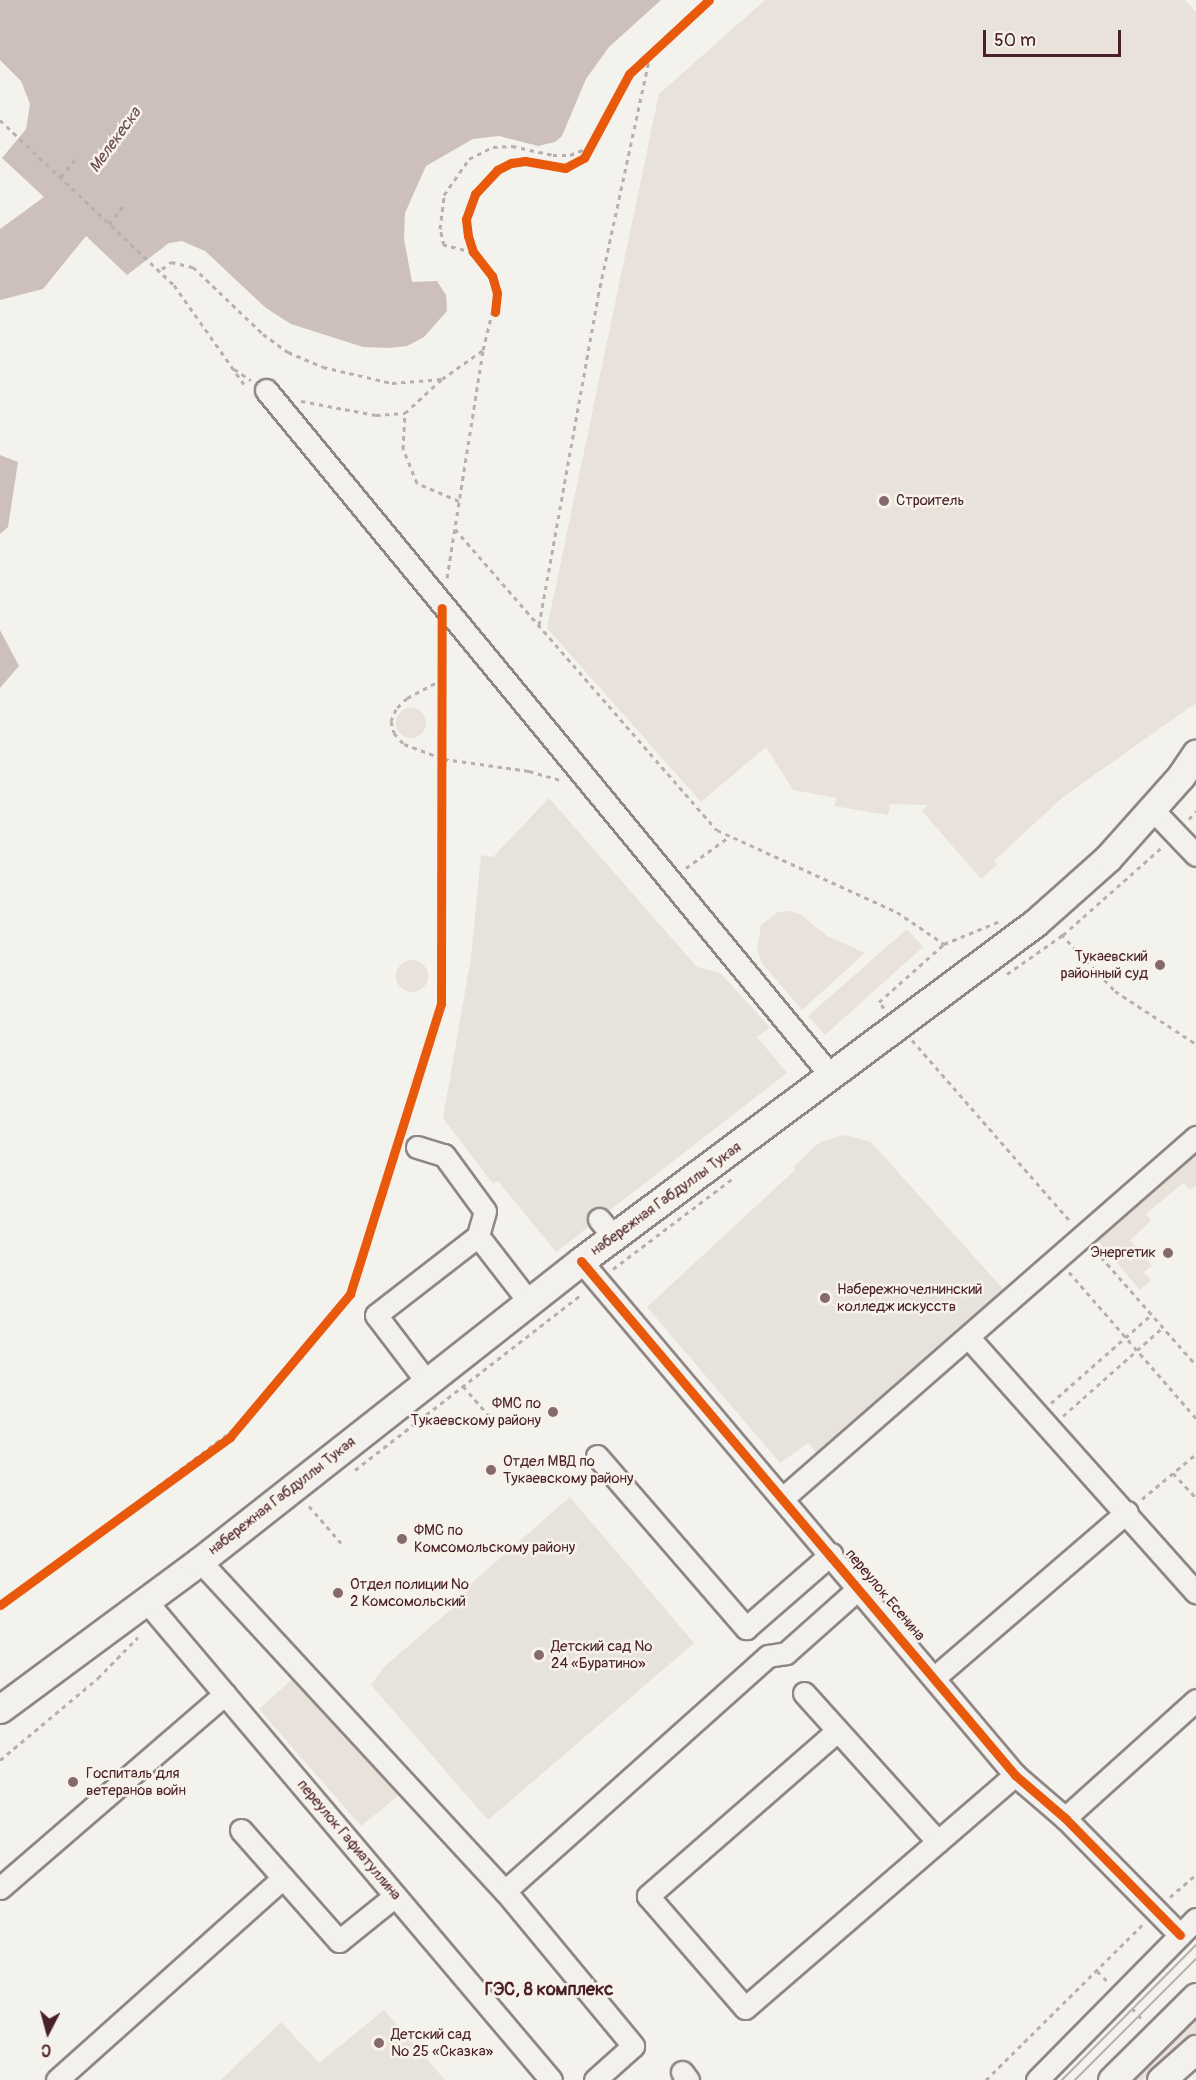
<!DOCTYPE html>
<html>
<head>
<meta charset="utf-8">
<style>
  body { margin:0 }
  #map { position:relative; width:1196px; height:2080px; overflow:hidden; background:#f4f2ec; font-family:Pangolin,sans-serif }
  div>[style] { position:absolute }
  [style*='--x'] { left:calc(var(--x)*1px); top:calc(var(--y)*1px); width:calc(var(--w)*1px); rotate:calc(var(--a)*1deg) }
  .built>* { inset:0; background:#e7e2db }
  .green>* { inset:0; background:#e8e2da }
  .round { border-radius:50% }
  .water>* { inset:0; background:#cdc0bc }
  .path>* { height:3px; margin-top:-1.5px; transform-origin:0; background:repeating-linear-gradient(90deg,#b6b0ae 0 4.5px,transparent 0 9px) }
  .roads { filter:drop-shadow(2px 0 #8f8685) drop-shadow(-2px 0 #8f8685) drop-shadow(0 2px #8f8685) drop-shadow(0 -2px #8f8685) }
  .minor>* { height:21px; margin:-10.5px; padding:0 10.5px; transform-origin:10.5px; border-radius:10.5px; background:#f2f1ed }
  .major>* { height:27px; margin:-13.5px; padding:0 13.5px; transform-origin:13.5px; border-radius:13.5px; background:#f2f1ed }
  .tram>* { height:1.5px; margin:-0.75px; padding:0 0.75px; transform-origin:0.75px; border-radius:0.75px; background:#b6b0ae }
  .cycleway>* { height:9px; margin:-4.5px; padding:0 4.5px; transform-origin:4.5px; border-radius:4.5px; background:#e8590c }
  .dots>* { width:16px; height:16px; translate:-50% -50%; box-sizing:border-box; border:3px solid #f7f3e8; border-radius:50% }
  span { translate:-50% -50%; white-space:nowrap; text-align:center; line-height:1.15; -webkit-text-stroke:5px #f7f3e8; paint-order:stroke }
  .poi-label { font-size:15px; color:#4a1f2b }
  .left { translate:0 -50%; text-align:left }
  .right { translate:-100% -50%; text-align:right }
  .street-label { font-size:15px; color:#4a1f2b }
  .water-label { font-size:16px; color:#6c4950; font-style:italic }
  .quarter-label { font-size:18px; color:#4a1f2b; font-weight:700 }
  .north { position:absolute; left:18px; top:2002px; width:60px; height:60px; -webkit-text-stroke:4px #f7f3e8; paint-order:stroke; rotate:186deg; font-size:16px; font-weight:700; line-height:24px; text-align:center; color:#4a1f2b }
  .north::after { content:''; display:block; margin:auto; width:21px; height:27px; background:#4a1f2b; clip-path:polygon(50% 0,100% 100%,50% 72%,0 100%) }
  .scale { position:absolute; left:983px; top:30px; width:138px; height:27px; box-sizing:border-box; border:3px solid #4a1f2b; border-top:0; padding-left:8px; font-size:18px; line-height:21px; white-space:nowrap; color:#4a1f2b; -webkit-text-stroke:4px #f7f3e8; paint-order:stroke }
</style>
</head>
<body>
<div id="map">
  <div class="built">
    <i style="clip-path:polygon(549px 798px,697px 967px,720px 973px,770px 1027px,757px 1037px,787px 1073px,556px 1252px,498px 1181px,493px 1184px,443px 1118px,471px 958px,481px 855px,493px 857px)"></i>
    <i style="clip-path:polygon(844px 1135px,871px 1142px,1004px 1290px,818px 1455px,808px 1443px,780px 1463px,647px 1307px,795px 1170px,793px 1167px,820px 1142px)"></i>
    <i style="clip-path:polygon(570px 1497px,694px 1643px,488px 1820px,371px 1685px,384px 1667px,463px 1599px,465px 1589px)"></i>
    <i style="clip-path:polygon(384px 2010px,445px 2080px,221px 2080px,281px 2022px,319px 2063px)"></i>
  </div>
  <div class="green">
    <i style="clip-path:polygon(765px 0,1185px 0,1196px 12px,1196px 703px,1063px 797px,994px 861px,997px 865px,981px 879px,922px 811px,928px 805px,890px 804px,888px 815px,834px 806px,837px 798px,793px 790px,766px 747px,701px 802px,547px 628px,659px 94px)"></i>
    <i class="round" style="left:396px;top:708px;width:30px;height:30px"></i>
    <i style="clip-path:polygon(788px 911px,800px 914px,827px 936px,865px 953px,802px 1010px,762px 963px,757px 950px,761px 925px,778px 912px)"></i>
    <i style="clip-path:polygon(907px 929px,923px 947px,825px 1035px,808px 1016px)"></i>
    <i class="round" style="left:396px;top:960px;width:32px;height:32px"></i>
    <i style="clip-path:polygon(1196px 1153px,1196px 1185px,1190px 1190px,1183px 1183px,1146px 1214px,1151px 1221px,1130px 1240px,1152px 1266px,1144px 1272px,1151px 1280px,1140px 1290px,1097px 1240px)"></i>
    <i style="clip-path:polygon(297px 1675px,402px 1793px,361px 1826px,259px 1709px)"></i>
    <i style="clip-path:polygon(1196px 2015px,1196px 2032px,1142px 2080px,1131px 2080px)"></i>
  </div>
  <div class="water">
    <i style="clip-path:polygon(0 0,661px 0,609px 47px,586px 79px,562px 136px,555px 142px,538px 146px,499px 136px,473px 139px,426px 166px,405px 213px,404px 239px,412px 282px,437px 281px,446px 295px,447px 311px,424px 337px,407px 346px,389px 348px,363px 347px,291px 324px,266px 308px,205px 251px,182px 241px,169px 243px,127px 275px,86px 236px,43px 289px,0 300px,0 229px,44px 197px,2px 158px,26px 129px,30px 104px,21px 81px,0 60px)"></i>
    <i style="clip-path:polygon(0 455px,18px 462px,8px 527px,0 534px)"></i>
    <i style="clip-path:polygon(0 630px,19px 666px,0 688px)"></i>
  </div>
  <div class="path">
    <i style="--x:0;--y:120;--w:240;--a:43.5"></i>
    <i style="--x:174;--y:285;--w:125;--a:54.8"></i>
    <i style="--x:61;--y:177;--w:22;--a:-51"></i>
    <i style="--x:109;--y:224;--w:23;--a:-52"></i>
    <i style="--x:473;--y:252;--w:30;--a:-166"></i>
    <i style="--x:444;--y:245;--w:16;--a:-104"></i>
    <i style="--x:440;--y:229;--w:34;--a:-83"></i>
    <i style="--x:444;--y:195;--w:44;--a:-55.2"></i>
    <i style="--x:469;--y:159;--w:27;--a:-27"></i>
    <i style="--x:493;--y:147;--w:19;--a:-3"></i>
    <i style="--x:512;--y:146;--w:42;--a:12.4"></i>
    <i style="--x:553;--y:155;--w:17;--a:0"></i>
    <i style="--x:570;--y:155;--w:18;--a:-22"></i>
    <i style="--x:162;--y:269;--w:11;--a:-38"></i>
    <i style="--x:171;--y:262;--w:23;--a:13"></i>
    <i style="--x:193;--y:267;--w:97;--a:43.7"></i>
    <i style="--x:263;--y:334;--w:31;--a:36"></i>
    <i style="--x:288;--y:352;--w:38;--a:23"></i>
    <i style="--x:323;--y:367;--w:71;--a:13.1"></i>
    <i style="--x:392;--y:383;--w:50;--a:-4.6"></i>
    <i style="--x:234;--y:369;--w:20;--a:33"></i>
    <i style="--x:301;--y:401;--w:76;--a:10.6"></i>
    <i style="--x:376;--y:415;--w:29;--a:-4"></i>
    <i style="--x:459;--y:501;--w:46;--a:-156.8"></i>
    <i style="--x:417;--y:483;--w:37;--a:-112"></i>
    <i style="--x:403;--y:449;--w:36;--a:-87"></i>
    <i style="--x:405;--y:413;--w:50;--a:-42.6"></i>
    <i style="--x:442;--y:379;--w:50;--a:-35.3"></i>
    <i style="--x:455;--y:529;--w:399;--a:49"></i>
    <i style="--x:717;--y:830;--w:198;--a:24.5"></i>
    <i style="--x:897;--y:912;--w:57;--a:34.2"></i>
    <i style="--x:944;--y:944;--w:61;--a:-22.3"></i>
    <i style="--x:447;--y:578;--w:231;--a:-81"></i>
    <i style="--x:483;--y:350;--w:59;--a:-76.2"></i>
    <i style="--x:497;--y:293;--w:18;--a:-106"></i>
    <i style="--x:492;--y:276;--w:31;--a:-128"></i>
    <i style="--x:473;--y:252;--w:17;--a:-107"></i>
    <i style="--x:468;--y:236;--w:17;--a:-97"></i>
    <i style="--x:466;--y:219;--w:27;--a:-70"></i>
    <i style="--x:475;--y:194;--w:33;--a:-47"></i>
    <i style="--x:497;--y:170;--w:16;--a:-27"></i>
    <i style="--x:511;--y:163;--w:14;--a:-8"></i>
    <i style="--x:525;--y:161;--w:41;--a:9.9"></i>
    <i style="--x:565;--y:168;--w:21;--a:-28"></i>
    <i style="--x:584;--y:158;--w:95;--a:-61.8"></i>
    <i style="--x:629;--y:74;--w:109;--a:-42.8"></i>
    <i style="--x:539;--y:625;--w:334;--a:-79.8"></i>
    <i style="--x:598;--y:296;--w:247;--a:-77.8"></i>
    <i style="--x:443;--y:679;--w:41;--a:152.2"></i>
    <i style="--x:407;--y:698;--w:16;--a:135"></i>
    <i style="--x:396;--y:709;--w:13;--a:113"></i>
    <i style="--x:391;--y:721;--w:12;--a:76"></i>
    <i style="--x:394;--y:733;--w:15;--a:48"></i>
    <i style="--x:404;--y:744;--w:43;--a:20.6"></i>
    <i style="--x:444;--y:759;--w:86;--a:8"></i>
    <i style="--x:529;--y:771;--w:33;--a:16"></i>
    <i style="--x:1189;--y:819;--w:11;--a:-49"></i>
    <i style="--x:686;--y:868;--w:54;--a:-36"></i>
    <i style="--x:1061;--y:934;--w:79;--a:46.5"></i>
    <i style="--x:1115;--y:991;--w:97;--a:33.2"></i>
    <i style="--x:1007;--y:974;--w:68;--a:-34.9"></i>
    <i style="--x:1063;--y:935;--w:132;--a:-41.6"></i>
    <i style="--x:884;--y:1008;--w:8;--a:-130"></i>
    <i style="--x:879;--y:1002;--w:87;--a:-41.7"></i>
    <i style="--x:912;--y:1040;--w:240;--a:48.9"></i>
    <i style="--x:399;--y:1138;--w:140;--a:-72.6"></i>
    <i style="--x:441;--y:1004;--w:369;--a:-89.8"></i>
    <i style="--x:1095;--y:1250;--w:153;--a:48.7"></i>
    <i style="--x:613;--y:1269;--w:149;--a:-37.1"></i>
    <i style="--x:1069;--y:1272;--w:194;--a:49"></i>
    <i style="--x:463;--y:1386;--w:41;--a:48.9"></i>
    <i style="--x:1051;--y:1403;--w:133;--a:-41.3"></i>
    <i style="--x:1063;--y:1416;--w:132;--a:-41.6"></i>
    <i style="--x:355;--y:1470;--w:287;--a:-37.8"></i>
    <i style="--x:1173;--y:1473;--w:34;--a:47"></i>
    <i style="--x:1142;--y:1499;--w:70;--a:-39.8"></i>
    <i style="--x:309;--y:1506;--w:49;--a:49.1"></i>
    <i style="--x:0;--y:1605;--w:306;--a:-36.9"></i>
    <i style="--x:245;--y:1421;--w:165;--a:-50.4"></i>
    <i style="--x:350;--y:1294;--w:157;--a:-72.6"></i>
    <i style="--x:0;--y:1760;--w:128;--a:-39.9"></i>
    <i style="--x:98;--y:1678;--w:57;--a:-45.7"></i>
    <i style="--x:1170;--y:1897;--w:35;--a:-41"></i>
    <i style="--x:1097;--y:1971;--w:16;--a:45"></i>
    <i style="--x:1132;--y:2008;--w:15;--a:48"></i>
    <i style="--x:986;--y:2080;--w:220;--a:-44.8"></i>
  </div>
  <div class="roads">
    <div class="minor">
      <i style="--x:266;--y:390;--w:890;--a:50.52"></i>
      <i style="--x:1153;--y:810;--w:62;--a:46.3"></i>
      <i style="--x:417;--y:1147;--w:28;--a:17"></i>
      <i style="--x:444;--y:1155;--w:69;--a:53.8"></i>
      <i style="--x:485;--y:1211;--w:26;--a:106"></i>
      <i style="--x:599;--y:1219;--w:23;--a:50"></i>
      <i style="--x:581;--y:1261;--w:673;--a:49.82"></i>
      <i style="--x:1015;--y:1775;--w:66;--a:40.7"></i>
      <i style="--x:1065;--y:1818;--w:164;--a:45.5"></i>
      <i style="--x:969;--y:1338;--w:341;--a:48.3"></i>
      <i style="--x:427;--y:1382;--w:84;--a:-127.3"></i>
      <i style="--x:376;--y:1315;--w:129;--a:-37.8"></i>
      <i style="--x:478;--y:1236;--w:83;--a:52.3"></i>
      <i style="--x:597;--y:1456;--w:228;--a:49.1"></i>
      <i style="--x:746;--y:1628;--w:113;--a:-41"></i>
      <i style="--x:783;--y:1498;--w:549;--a:-41.16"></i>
      <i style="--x:200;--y:1561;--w:449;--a:47.3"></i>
      <i style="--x:505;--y:1891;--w:201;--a:50.4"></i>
      <i style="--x:633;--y:2046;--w:51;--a:138.2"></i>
      <i style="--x:146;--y:1601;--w:627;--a:49.79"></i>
      <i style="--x:935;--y:1677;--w:253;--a:-40.7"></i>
      <i style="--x:804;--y:1693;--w:200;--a:48"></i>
      <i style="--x:837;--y:1731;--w:251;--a:138.9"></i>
      <i style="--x:648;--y:1896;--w:148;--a:49.1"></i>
      <i style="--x:745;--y:2008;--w:357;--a:-40.8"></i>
      <i style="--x:1065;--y:1818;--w:176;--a:-42"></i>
      <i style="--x:241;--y:1830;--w:148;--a:48.6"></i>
      <i style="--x:339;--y:1941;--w:72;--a:-38.8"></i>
      <i style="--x:0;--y:1888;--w:297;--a:-40.8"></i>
      <i style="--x:505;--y:1891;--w:353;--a:-41.8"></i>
      <i style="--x:768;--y:1656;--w:18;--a:-9"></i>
      <i style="--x:786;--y:1653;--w:98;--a:-41.7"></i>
      <i style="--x:682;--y:2072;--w:10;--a:53"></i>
      <i style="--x:57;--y:2080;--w:303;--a:-41.8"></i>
      <i style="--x:1037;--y:2080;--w:226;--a:-45.4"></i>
    </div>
    <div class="major">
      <i style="--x:0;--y:1709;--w:249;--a:-36.5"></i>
      <i style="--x:200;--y:1561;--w:485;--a:-38.2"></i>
      <i style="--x:581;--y:1261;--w:566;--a:-36.67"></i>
      <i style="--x:1035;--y:923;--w:98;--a:-41.7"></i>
      <i style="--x:1108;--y:858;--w:110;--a:-48.3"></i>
      <i style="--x:1181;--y:776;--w:27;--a:-56"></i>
      <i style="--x:1112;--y:2080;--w:118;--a:-44.7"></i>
      <i style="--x:1161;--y:2080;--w:47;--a:-41.5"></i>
    </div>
  </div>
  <div class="tram">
    <i style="--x:1062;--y:2080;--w:190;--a:-45.2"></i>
    <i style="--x:1075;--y:2080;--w:171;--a:-45"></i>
  </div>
  <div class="cycleway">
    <i style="--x:495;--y:312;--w:19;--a:-84"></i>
    <i style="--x:497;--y:293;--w:18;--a:-106"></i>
    <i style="--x:492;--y:276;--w:31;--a:-128"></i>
    <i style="--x:473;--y:252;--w:17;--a:-107"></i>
    <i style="--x:468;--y:236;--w:17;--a:-97"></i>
    <i style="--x:466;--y:219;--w:27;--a:-70"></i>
    <i style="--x:475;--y:194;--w:33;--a:-47"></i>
    <i style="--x:497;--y:170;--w:16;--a:-27"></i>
    <i style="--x:511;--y:163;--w:14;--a:-8"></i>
    <i style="--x:525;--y:161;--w:41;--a:9.9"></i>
    <i style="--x:565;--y:168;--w:21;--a:-28"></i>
    <i style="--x:584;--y:158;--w:95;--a:-61.8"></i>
    <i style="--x:629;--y:74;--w:109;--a:-42.8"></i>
    <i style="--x:581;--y:1261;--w:673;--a:49.82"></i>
    <i style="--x:1015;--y:1775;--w:66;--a:40.7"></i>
    <i style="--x:1065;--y:1818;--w:164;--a:45.5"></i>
    <i style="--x:0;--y:1605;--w:285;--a:-36.1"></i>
    <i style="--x:230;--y:1437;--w:187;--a:-50"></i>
    <i style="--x:350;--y:1294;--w:304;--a:-72.6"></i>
    <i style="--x:441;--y:1004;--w:396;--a:-89.9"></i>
  </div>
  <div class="dots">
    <i style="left:884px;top:501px;background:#86696f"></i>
    <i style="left:1160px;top:965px;background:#86696f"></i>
    <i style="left:1168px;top:1253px;background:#86696f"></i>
    <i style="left:825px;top:1298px;background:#86696f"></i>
    <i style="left:553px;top:1412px;background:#86696f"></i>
    <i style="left:491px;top:1470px;background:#86696f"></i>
    <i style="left:402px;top:1539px;background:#86696f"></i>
    <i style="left:338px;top:1593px;background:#86696f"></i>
    <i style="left:539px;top:1655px;background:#86696f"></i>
    <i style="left:73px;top:1782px;background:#86696f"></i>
    <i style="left:379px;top:2043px;background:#86696f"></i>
  </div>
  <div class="poi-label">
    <span class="left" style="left:896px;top:501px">Строитель</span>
    <span class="right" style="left:1148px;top:965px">Тукаевский<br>районный суд</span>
    <span class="right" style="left:1156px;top:1253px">Энергетик</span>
    <span class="left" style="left:837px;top:1298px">Набережночелнинский<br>колледж искусств</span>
    <span class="right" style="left:541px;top:1412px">ФМС по<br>Тукаевскому району</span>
    <span class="left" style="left:503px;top:1470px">Отдел МВД по<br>Тукаевскому району</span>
    <span class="left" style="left:414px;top:1539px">ФМС по<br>Комсомольскому району</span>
    <span class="left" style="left:350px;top:1593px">Отдел полиции №<br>2 Комсомольский</span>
    <span class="left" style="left:551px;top:1655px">Детский сад №<br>24 «Буратино»</span>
    <span class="left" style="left:86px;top:1782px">Госпиталь для<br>ветеранов войн</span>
    <span class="left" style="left:391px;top:2043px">Детский сад<br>№ 25 «Сказка»</span>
  </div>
  <div class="street-label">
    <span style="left:666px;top:1199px;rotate:-36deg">набережная Габдуллы Тукая</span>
    <span style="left:282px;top:1496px;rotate:-38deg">набережная Габдуллы Тукая</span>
    <span style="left:885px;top:1595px;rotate:50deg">переулок Есенина</span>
    <span style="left:349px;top:1840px;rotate:50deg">переулок Гафиатуллина</span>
  </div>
  <div class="water-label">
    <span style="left:115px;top:140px;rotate:-54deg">Мелекеска</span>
  </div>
  <div class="quarter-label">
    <span style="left:549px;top:1990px">ГЭС, 8 комплекс</span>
  </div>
  <div class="north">С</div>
  <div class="scale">50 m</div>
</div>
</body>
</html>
